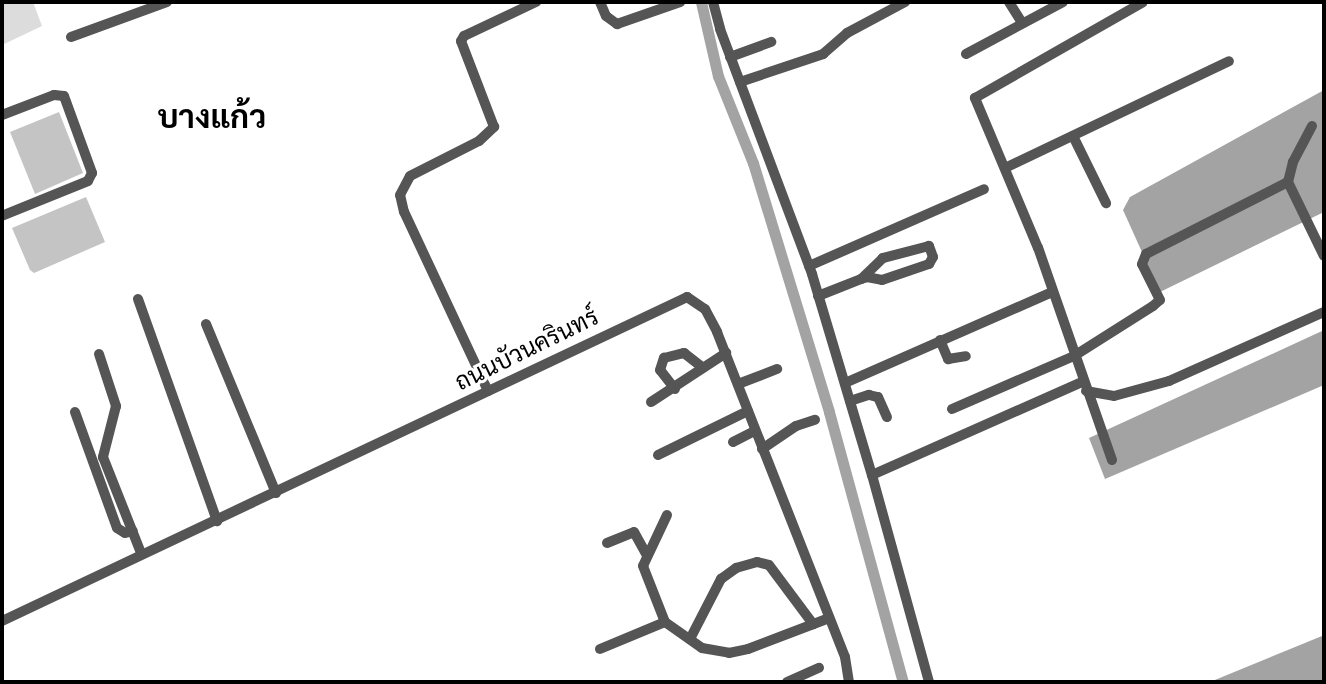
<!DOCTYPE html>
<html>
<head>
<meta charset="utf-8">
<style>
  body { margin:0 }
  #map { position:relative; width:1326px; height:684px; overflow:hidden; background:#fff; font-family:Karla,Sarabun,sans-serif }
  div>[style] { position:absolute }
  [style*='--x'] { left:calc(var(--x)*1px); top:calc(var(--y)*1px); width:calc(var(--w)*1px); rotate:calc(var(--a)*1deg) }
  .green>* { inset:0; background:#dcdcdc }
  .water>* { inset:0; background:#a3a3a3 }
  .canal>* { height:11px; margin:-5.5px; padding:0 5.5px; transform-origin:5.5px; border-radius:5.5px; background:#a3a3a3 }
  .building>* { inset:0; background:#c4c4c4 }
  .minor>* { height:10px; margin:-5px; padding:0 5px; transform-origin:5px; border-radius:5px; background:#555 }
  span { translate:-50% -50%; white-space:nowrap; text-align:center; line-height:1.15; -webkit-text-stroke:6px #fff; paint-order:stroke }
  .street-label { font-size:24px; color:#000 }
  .district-label { font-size:32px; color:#000; font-weight:700 }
  .frame { position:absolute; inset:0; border:4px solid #000; pointer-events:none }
</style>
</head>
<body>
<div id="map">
  <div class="green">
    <i style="clip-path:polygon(2px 2px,33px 2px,42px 26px,2px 45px)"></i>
  </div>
  <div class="water">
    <i style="clip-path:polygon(1324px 90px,1324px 212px,1160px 292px,1123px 210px,1130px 197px)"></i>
    <i style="clip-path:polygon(1322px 331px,1324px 385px,1105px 479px,1089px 438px)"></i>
    <i style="clip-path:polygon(1322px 636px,1324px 682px,1210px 682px)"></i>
  </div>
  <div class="canal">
    <i style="--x:701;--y:2;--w:76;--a:77.1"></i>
    <i style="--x:718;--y:76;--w:94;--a:68.1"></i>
    <i style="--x:753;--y:163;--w:260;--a:73"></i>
    <i style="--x:829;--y:412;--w:280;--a:74.7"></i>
  </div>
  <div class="building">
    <i style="clip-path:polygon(59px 112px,83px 173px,35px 194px,10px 132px)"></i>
    <i style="clip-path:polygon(86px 197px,105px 242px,34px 273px,30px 270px,12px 228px)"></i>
  </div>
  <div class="minor">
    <i style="--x:600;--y:2;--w:15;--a:67"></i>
    <i style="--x:606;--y:16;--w:14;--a:36"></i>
    <i style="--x:617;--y:24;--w:67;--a:-19.2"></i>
    <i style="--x:713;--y:2;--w:28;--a:75"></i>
    <i style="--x:720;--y:29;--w:262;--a:69.4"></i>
    <i style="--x:812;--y:274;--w:210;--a:73.4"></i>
    <i style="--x:872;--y:475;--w:215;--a:74.6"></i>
    <i style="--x:1009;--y:2;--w:25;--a:58"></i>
    <i style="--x:71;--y:37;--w:102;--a:-20"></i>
    <i style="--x:966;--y:54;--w:110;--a:-28.2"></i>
    <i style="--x:730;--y:57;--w:44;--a:-20.1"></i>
    <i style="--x:740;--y:82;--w:88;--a:-18.6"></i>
    <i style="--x:823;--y:54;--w:32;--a:-41"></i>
    <i style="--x:847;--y:33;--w:66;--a:-28.1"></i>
    <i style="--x:2;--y:115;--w:56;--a:-21"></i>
    <i style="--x:54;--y:95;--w:10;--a:6"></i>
    <i style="--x:64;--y:96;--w:82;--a:70"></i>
    <i style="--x:92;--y:173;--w:9;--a:117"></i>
    <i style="--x:88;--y:181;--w:93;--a:157.9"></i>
    <i style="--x:1312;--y:126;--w:41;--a:117.8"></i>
    <i style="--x:1293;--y:162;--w:21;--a:104"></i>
    <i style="--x:1288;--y:182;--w:82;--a:64.1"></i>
    <i style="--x:1073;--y:136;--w:75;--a:63.8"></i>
    <i style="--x:1005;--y:168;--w:248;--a:-25.5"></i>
    <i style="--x:809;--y:266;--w:191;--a:-23.7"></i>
    <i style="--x:818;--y:296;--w:46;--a:-21.6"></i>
    <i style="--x:861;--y:279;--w:6;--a:-18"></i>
    <i style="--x:867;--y:277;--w:15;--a:11"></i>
    <i style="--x:882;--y:280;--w:50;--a:-18.8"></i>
    <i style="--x:929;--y:264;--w:8;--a:-60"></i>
    <i style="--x:933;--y:257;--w:12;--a:-110"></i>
    <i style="--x:929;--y:246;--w:48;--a:165.4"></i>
    <i style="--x:883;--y:258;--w:30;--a:136"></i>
    <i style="--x:138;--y:299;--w:236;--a:70.4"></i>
    <i style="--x:206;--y:324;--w:183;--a:67.5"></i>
    <i style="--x:940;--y:340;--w:21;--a:67"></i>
    <i style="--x:948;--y:359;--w:18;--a:-9"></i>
    <i style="--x:99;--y:354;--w:55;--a:71.9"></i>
    <i style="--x:116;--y:406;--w:53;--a:104.3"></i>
    <i style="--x:103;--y:457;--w:103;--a:68.4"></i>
    <i style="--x:845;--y:383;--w:226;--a:-23.7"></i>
    <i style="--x:738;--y:384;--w:42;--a:-21"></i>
    <i style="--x:675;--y:389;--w:24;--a:-128"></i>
    <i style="--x:660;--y:370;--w:13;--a:-72"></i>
    <i style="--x:664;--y:358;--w:21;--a:-14"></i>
    <i style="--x:684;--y:353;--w:24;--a:38"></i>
    <i style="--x:488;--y:391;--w:198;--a:-115.1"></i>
    <i style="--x:404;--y:212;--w:17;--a:-103"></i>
    <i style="--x:400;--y:195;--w:21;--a:-62"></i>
    <i style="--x:410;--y:176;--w:77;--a:-26.9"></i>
    <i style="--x:479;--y:141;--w:21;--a:-43"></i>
    <i style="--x:494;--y:127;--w:92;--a:-111"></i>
    <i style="--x:461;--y:41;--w:6;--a:-59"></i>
    <i style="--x:464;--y:36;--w:80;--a:-25.3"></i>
    <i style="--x:1086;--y:391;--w:28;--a:10"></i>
    <i style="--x:1114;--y:396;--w:57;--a:-15.3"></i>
    <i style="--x:1169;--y:381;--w:170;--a:-24"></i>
    <i style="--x:850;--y:401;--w:20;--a:-18"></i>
    <i style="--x:869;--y:395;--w:9;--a:13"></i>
    <i style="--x:878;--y:397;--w:22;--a:66"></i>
    <i style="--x:651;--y:402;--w:90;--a:-33.2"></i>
    <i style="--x:952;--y:409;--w:133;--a:-23.5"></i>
    <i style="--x:1074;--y:356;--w:93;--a:-32.3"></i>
    <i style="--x:1153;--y:306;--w:9;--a:-41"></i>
    <i style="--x:1160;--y:300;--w:40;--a:-116.6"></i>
    <i style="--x:1142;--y:264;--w:11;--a:-68"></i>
    <i style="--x:1146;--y:254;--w:159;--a:-26.9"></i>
    <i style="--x:75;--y:412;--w:123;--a:70.1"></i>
    <i style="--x:117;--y:528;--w:9;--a:32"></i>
    <i style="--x:125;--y:533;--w:8;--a:-14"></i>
    <i style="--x:733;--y:442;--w:25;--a:-27"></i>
    <i style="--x:762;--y:449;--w:41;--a:-34.1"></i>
    <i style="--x:796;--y:426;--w:20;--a:-18"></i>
    <i style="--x:658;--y:455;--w:100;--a:-26.1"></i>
    <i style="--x:1112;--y:460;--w:225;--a:-109.2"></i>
    <i style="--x:1038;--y:248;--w:163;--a:-112.8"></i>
    <i style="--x:975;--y:98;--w:193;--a:-29.7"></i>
    <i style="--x:872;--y:475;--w:230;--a:-23.9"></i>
    <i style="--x:667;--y:515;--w:56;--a:115.2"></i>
    <i style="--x:643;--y:566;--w:60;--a:68.6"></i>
    <i style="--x:665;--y:622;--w:45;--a:35.1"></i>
    <i style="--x:702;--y:648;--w:27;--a:10"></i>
    <i style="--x:729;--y:653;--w:19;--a:-12"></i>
    <i style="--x:748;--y:649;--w:87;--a:-20.9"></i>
    <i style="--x:607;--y:543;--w:29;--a:-22"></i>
    <i style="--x:634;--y:532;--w:26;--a:61"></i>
    <i style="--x:2;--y:621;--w:758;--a:-25.31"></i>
    <i style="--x:687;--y:297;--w:22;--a:34"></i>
    <i style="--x:705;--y:309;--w:26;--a:62"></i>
    <i style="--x:717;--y:332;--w:349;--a:68.5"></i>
    <i style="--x:845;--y:657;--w:25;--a:81"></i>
    <i style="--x:690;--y:639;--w:68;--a:-62.7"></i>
    <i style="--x:721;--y:579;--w:19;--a:-36"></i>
    <i style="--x:736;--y:568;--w:22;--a:-16"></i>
    <i style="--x:757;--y:562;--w:12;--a:14"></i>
    <i style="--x:769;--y:565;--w:74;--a:53.3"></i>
    <i style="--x:600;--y:649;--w:70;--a:-22.6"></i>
    <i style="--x:787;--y:682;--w:35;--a:-24"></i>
  </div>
  <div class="street-label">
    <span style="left:527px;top:350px;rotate:-26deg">ถนนบัวนครินทร์</span>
  </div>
  <div class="district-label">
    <span style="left:212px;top:118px">บางแก้ว</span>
  </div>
  <div class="frame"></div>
</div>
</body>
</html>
